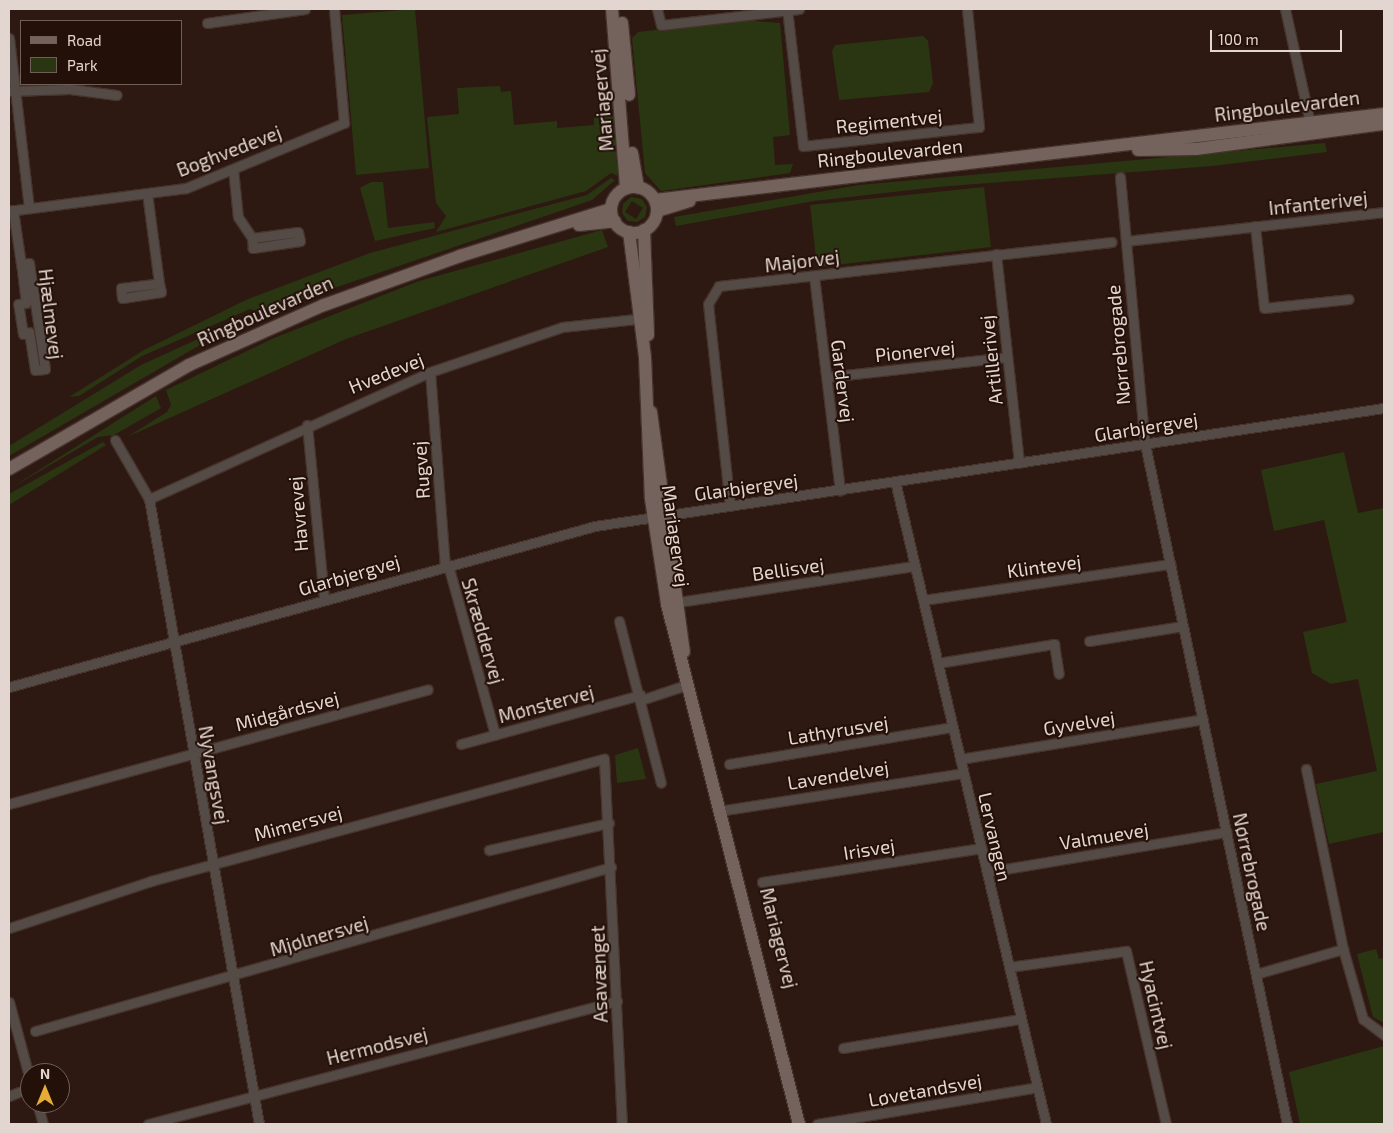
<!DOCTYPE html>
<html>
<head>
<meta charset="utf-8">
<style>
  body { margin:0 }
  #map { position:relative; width:1393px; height:1133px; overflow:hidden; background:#2d1912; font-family:"Exo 2",sans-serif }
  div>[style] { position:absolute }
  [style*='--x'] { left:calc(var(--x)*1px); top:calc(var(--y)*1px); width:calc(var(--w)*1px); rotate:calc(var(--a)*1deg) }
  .green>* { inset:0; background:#2a3611 }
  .roads { filter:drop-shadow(1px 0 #46332c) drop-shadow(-1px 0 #46332c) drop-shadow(0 1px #46332c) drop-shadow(0 -1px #46332c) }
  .street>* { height:9px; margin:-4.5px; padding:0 4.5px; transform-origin:4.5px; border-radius:4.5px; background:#554b46 }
  .secondary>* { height:12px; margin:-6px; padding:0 6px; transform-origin:6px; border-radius:6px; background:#73635c }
  .secondary>.ring { margin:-6px; padding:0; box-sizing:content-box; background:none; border:12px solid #73635c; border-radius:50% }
  span { translate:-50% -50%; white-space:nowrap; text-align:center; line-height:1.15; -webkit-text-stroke:4px #231009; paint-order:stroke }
  .street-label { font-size:19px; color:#e3d5cf }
  .frame { position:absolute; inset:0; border:10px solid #e3d5cf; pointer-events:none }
  .legend { position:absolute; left:20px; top:20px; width:162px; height:65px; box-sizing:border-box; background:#231009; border:1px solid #705f58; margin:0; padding:6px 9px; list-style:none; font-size:15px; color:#e3d5cf }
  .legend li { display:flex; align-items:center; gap:10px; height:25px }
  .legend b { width:25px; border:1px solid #705f58 }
  .north { position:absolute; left:20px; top:1063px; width:50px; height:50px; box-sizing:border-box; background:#231009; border:1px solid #705f58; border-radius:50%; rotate:0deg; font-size:14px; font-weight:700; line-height:20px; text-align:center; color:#e3d5cf }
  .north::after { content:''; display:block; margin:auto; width:18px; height:22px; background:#e7ac36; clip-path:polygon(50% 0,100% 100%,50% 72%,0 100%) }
  .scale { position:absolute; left:1210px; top:30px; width:132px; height:22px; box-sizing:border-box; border:2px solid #e3d5cf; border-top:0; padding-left:6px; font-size:15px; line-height:18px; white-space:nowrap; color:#e3d5cf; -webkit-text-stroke:4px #231009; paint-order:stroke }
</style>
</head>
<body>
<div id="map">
  <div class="green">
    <i style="clip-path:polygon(415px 9px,429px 168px,356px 175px,342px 15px)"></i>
    <i style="clip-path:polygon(743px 20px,780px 23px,790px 135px,773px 137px,775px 165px,793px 164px,790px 173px,661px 191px,645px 173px,632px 38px,638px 32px)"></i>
    <i style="clip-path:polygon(923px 36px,928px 41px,933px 83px,929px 92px,839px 100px,832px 51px,835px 45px)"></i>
    <i style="clip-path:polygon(500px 86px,501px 92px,511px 91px,514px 125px,557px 121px,557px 128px,594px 125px,594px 118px,613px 116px,618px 176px,611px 173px,586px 191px,436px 232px,446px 216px,436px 203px,427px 117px,459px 114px,457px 88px)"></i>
    <i style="clip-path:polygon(1325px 143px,1327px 152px,1212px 166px,937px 187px,814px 201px,676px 226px,674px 217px,859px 185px)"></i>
    <i style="clip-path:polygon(611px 178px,615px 180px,592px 200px,261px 313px,250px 309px,142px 356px,79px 396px,69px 397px,144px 350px,248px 299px,370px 253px,587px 195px)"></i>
    <i style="clip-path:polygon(371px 182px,383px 182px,388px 228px,434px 222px,435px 228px,375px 241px,360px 188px)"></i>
    <i style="clip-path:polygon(984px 187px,991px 247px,817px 267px,810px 205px)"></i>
    <i style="clip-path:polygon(evenodd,631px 197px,642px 199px,647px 207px,645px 217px,637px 222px,628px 221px,622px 213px,623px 204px,631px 197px,632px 201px,643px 208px,636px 219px,625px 212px,632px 201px)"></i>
    <i style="clip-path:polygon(602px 230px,608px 247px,346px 339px,127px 437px,167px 412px,171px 405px,166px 390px,274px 338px,419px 281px)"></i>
    <i style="clip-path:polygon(222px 328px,224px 331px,9px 456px,9px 446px,141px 365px)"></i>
    <i style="clip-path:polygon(156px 396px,161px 408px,114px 435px,98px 437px,9px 489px)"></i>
    <i style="clip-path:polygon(103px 442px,106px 445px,9px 505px,9px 494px)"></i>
    <i style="clip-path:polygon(1344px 452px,1358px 513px,1384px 508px,1384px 832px,1329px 844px,1316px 784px,1377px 771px,1358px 679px,1331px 684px,1312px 673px,1303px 632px,1347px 622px,1324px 520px,1274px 531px,1261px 470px)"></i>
    <i style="clip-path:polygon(638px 748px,646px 779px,617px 783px,615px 755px)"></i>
    <i style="clip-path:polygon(1376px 949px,1379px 959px,1384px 958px,1384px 1023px,1373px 1017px,1357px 954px)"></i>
    <i style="clip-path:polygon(1384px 1046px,1384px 1124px,1300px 1124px,1289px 1072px)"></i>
  </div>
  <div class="roads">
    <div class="street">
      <i style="--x:657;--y:9;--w:16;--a:76"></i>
      <i style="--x:661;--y:25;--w:139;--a:-6.6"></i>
      <i style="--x:787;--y:9;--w:138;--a:83.3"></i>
      <i style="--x:803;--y:146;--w:177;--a:-6.2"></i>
      <i style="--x:979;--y:127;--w:119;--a:-95.8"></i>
      <i style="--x:1285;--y:9;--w:121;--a:77.6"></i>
      <i style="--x:207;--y:23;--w:99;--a:-8.1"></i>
      <i style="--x:9;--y:38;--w:171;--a:83.3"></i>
      <i style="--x:9;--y:91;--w:61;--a:-1.9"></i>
      <i style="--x:70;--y:89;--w:47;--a:7.3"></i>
      <i style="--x:233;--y:169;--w:48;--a:84.1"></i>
      <i style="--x:238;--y:217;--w:25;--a:56"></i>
      <i style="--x:252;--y:238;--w:46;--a:-7.4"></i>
      <i style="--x:298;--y:232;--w:9;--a:77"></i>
      <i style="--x:300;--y:241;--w:48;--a:171.5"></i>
      <i style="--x:253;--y:248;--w:10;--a:-96"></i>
      <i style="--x:1120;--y:177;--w:268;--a:84.7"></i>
      <i style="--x:1145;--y:444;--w:695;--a:78.2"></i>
      <i style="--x:147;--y:193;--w:91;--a:82.4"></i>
      <i style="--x:159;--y:283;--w:9;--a:77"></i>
      <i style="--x:161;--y:292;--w:39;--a:171"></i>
      <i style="--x:122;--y:298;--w:10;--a:-96"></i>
      <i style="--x:121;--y:288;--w:38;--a:-7"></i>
      <i style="--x:13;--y:210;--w:55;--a:81.6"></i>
      <i style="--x:21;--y:264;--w:8;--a:-7"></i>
      <i style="--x:29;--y:263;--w:107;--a:81.4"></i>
      <i style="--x:45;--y:369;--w:10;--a:174"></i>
      <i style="--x:35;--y:370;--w:38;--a:-99"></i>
      <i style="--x:29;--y:332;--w:6;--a:162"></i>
      <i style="--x:23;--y:334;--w:30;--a:-99"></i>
      <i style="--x:18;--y:304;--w:8;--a:-7"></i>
      <i style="--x:26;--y:303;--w:39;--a:-97"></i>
      <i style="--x:9;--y:211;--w:178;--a:-7.4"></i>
      <i style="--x:186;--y:188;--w:171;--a:-22.4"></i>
      <i style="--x:344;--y:123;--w:114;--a:-95"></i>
      <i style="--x:1255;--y:226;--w:82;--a:83.7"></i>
      <i style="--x:1264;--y:308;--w:85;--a:-6"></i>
      <i style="--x:1126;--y:241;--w:260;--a:-6.4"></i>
      <i style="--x:996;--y:254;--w:210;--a:83.7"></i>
      <i style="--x:814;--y:276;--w:216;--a:83.1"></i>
      <i style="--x:430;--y:372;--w:195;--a:85.6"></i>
      <i style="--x:827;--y:377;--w:181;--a:-6.3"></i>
      <i style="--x:307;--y:425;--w:175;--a:84.4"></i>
      <i style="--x:115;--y:440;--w:68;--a:60"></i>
      <i style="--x:149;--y:499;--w:635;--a:80.02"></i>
      <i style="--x:895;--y:481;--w:660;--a:76.78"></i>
      <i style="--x:149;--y:499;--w:308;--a:-24.3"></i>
      <i style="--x:430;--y:372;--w:139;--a:-18.8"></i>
      <i style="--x:562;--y:327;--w:84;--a:-6.1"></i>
      <i style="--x:730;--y:506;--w:203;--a:-96.2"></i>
      <i style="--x:708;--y:304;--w:21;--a:-59"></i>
      <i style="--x:719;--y:286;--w:395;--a:-6.4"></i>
      <i style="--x:448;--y:565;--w:176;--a:74.5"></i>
      <i style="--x:923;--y:600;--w:250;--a:-8.3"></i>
      <i style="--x:672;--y:603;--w:246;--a:-8.7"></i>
      <i style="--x:619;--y:621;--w:167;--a:75.5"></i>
      <i style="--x:1089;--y:641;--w:95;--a:-9.1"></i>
      <i style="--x:938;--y:663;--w:118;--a:-9.3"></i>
      <i style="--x:1054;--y:644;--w:30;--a:81"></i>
      <i style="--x:9;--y:687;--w:608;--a:-15.36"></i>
      <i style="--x:595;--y:526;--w:798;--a:-8.51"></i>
      <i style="--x:641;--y:700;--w:44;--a:-18.4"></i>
      <i style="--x:461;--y:744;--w:186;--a:-15.3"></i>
      <i style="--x:960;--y:759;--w:246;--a:-9.3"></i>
      <i style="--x:729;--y:764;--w:227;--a:-9.4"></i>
      <i style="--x:1306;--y:769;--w:184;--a:78.4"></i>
      <i style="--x:9;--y:804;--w:434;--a:-15.3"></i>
      <i style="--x:718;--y:811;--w:248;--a:-8.8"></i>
      <i style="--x:489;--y:850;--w:123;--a:-12.7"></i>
      <i style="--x:987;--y:872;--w:243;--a:-9.5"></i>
      <i style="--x:762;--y:882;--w:222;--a:-8.8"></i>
      <i style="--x:9;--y:928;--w:150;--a:-18.3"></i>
      <i style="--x:151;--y:881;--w:469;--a:-15.1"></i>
      <i style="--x:604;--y:759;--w:365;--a:87.2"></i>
      <i style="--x:1009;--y:967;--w:118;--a:-7.8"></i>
      <i style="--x:1126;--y:951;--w:178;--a:77"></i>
      <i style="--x:1256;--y:974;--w:91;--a:-16"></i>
      <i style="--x:1343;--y:949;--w:73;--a:74.1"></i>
      <i style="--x:1363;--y:1019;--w:26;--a:37"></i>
      <i style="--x:9;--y:1002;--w:81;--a:74.9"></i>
      <i style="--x:35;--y:1031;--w:599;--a:-15.89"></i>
      <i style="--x:843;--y:1048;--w:180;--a:-9.3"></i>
      <i style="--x:9;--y:1096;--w:11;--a:-22"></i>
      <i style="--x:37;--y:1103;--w:22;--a:74"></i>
      <i style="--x:148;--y:1124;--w:485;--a:-14.7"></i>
      <i style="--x:817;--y:1124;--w:223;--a:-9.5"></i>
    </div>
    <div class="secondary">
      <i style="--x:612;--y:9;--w:180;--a:85.5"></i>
      <i style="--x:622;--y:23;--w:72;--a:84.4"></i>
      <i style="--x:1138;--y:150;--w:58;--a:-1"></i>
      <i style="--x:1196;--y:149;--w:190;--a:-7.6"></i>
      <i style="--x:632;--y:153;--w:35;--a:80"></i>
      <i class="ring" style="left:611px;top:187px;width:34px;height:34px"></i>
      <i style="--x:655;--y:200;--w:734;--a:-6.73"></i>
      <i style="--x:657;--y:211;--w:34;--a:-17"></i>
      <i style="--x:579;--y:225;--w:36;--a:-6"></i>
      <i style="--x:644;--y:230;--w:105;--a:87.8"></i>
      <i style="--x:629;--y:232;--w:126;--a:82.7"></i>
      <i style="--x:645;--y:357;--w:142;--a:87.6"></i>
      <i style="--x:651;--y:499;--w:106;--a:81.3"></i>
      <i style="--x:667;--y:604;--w:536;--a:75.76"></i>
      <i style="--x:651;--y:412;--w:242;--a:82.2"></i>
      <i style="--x:9;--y:469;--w:208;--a:-30"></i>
      <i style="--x:189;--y:365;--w:148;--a:-24"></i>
      <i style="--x:324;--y:305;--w:145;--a:-19.8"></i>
      <i style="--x:460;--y:256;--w:158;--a:-17.3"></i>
    </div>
  </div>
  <div class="street-label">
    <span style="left:602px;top:100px;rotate:-95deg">Mariagervej</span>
    <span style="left:1287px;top:106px;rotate:-7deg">Ringboulevarden</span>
    <span style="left:889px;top:121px;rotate:-6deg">Regimentvej</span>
    <span style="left:229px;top:151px;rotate:-21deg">Boghvedevej</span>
    <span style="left:890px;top:153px;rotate:-6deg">Ringboulevarden</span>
    <span style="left:1318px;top:203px;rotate:-6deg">Infanterivej</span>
    <span style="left:802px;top:261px;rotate:-7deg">Majorvej</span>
    <span style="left:265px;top:311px;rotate:-24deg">Ringboulevarden</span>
    <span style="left:51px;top:314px;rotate:83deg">Hjælmevej</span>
    <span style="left:1118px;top:345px;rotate:-95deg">Nørrebrogade</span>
    <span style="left:915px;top:351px;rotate:-6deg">Pionervej</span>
    <span style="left:991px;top:360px;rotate:-96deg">Artillerivej</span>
    <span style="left:386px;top:373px;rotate:-22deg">Hvedevej</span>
    <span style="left:843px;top:381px;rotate:83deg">Gardervej</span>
    <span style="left:1146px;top:427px;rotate:-9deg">Glarbjergvej</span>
    <span style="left:421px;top:470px;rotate:-94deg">Rugvej</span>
    <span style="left:746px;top:487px;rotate:-8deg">Glarbjergvej</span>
    <span style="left:298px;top:514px;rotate:-95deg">Havrevej</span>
    <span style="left:676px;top:536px;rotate:82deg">Mariagervej</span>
    <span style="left:1044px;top:566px;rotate:-8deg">Klintevej</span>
    <span style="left:788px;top:569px;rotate:-8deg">Bellisvej</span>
    <span style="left:349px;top:575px;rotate:-16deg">Glarbjergvej</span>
    <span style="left:483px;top:631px;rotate:74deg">Skræddervej</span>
    <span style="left:546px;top:704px;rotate:-15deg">Mønstervej</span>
    <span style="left:287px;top:711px;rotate:-15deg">Midgårdsvej</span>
    <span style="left:1079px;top:723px;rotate:-9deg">Gyvelvej</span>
    <span style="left:838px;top:730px;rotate:-9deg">Lathyrusvej</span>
    <span style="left:214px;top:775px;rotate:80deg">Nyvangsvej</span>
    <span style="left:838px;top:775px;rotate:-9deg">Lavendelvej</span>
    <span style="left:298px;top:823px;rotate:-15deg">Mimersvej</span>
    <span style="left:1104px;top:836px;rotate:-9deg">Valmuevej</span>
    <span style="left:995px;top:837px;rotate:77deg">Lervangen</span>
    <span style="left:869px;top:849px;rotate:-9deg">Irisvej</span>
    <span style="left:1252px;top:872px;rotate:78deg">Nørrebrogade</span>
    <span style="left:319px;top:936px;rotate:-16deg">Mjølnersvej</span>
    <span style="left:779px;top:938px;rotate:76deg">Mariagervej</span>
    <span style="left:599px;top:974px;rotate:-92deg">Asavænget</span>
    <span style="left:1156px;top:1005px;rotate:77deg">Hyacintvej</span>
    <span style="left:377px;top:1046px;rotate:-14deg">Hermodsvej</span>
    <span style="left:925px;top:1090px;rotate:-10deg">Løvetandsvej</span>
  </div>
  <div class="frame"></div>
  <ul class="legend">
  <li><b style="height:6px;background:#73635c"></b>Road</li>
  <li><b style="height:14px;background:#2a3611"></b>Park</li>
  </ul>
  <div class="north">N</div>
  <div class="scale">100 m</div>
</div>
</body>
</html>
